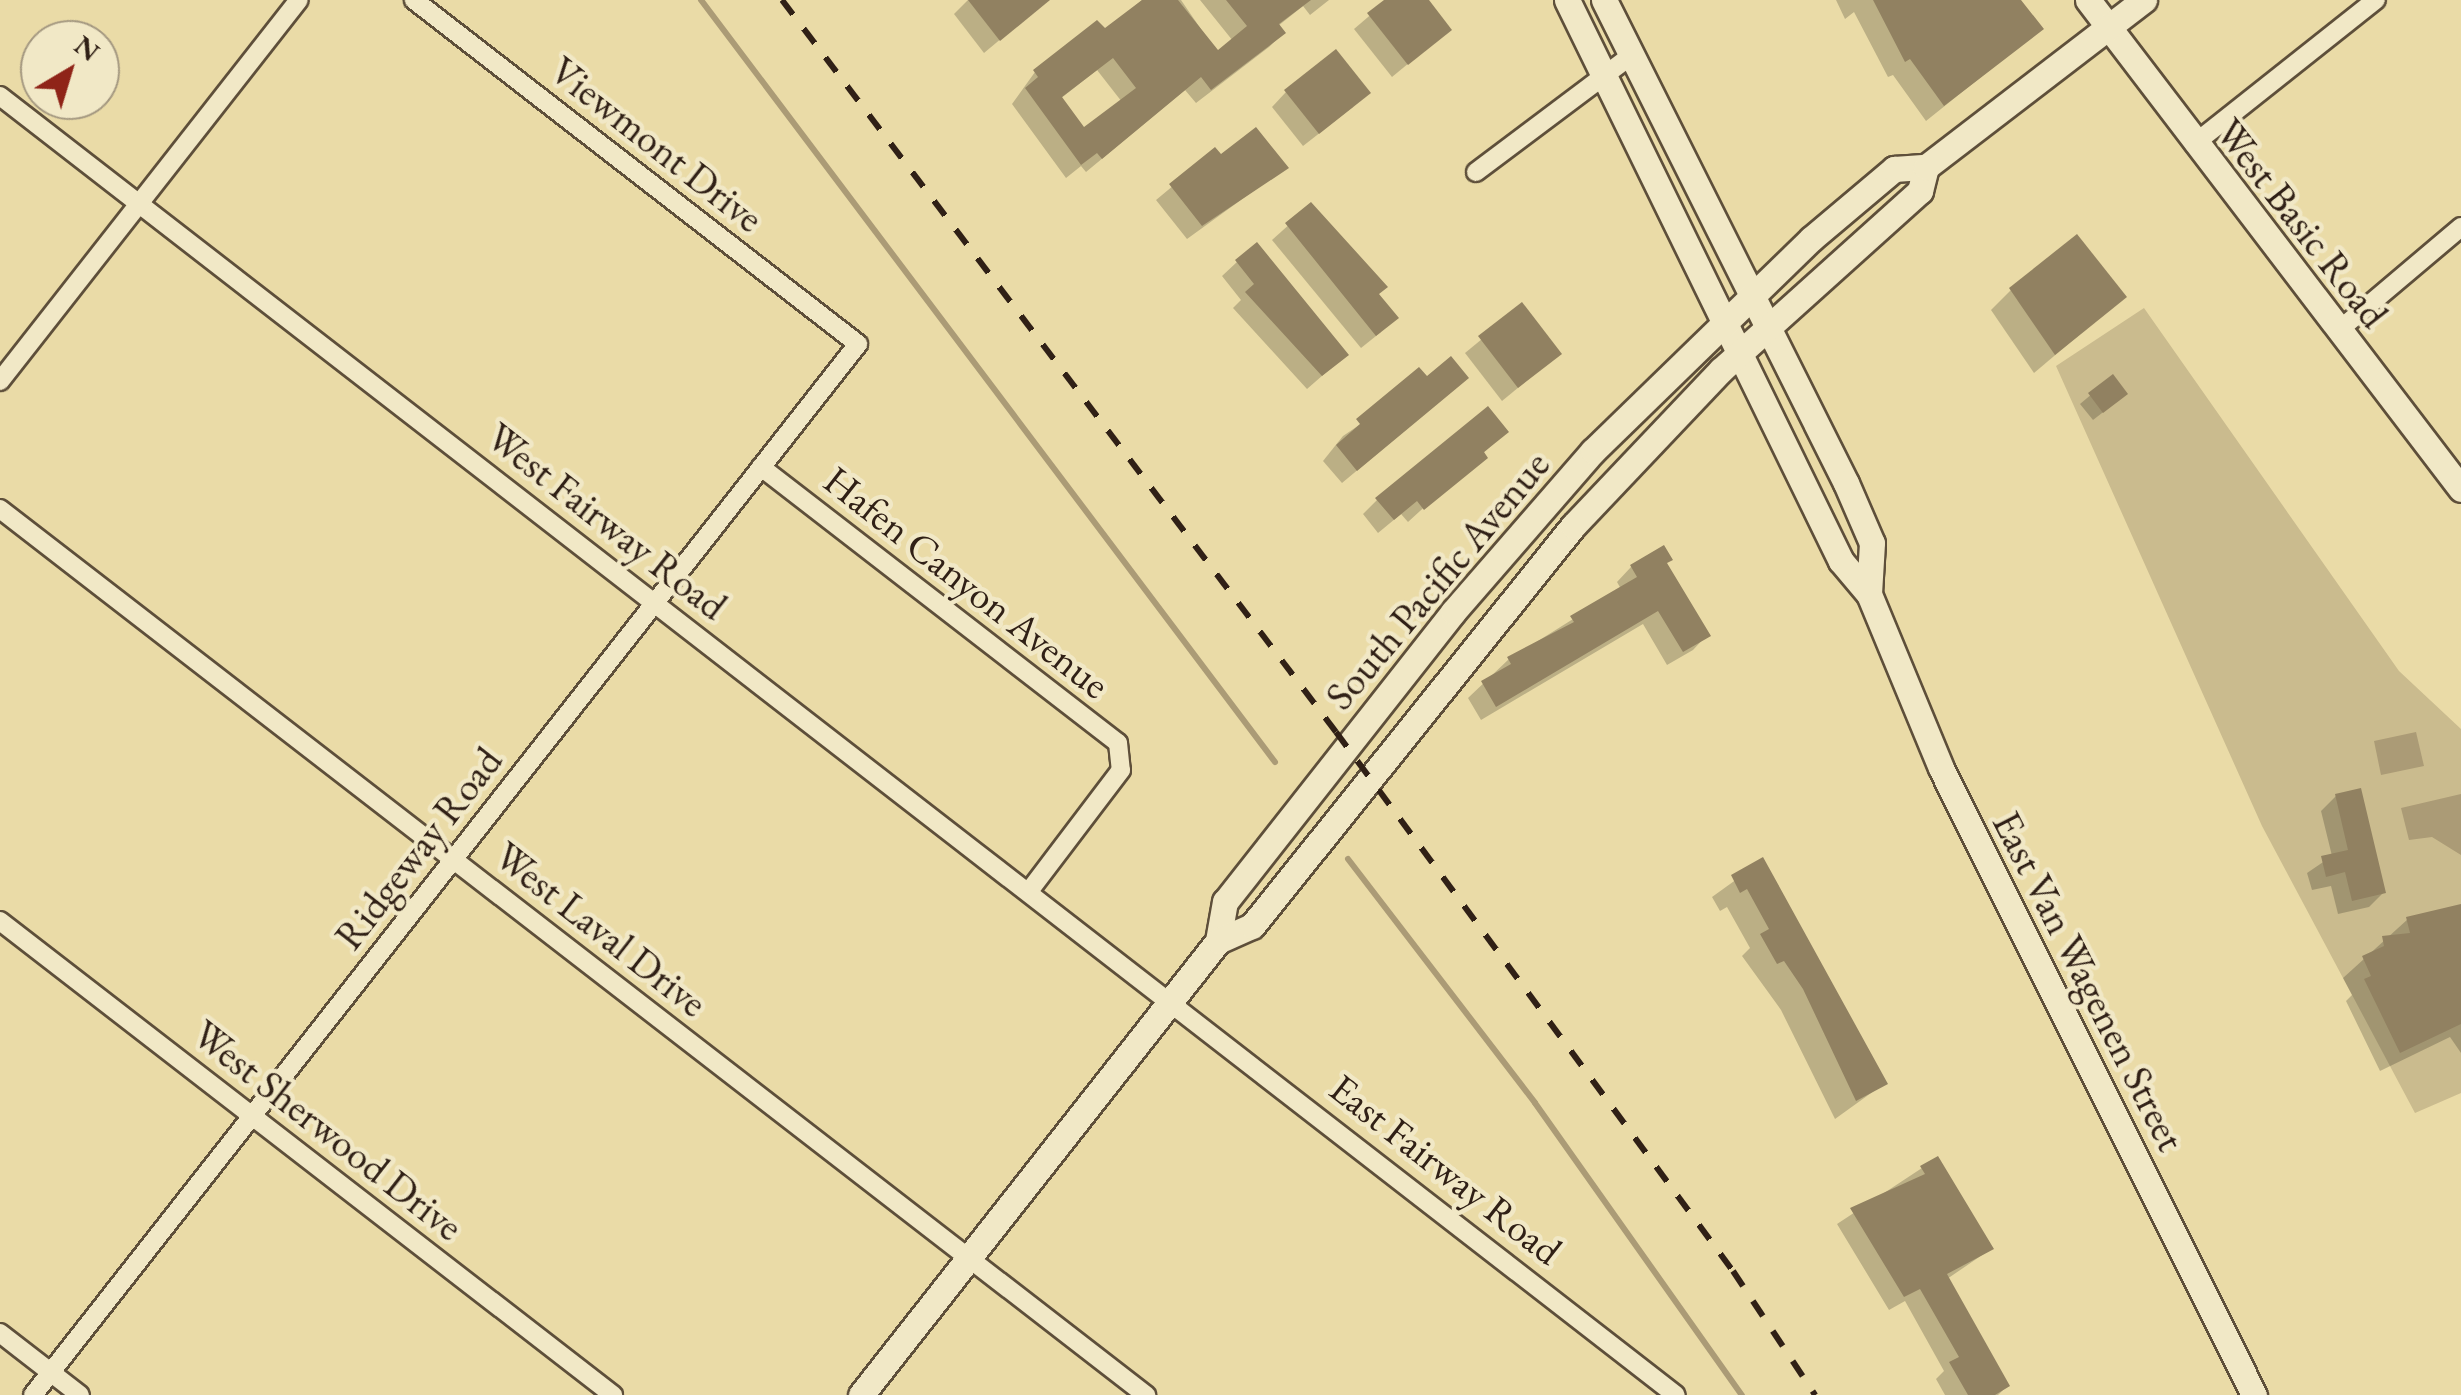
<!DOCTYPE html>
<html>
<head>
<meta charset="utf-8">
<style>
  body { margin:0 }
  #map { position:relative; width:2461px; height:1395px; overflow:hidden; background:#eadba7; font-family:"EB Garamond",serif }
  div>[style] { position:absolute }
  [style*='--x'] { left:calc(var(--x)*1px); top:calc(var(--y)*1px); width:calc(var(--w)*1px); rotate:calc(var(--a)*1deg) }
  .green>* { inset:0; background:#cabb8e }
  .water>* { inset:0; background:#ab9b76 }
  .shadow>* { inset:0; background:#0003 }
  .stream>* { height:6px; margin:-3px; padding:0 3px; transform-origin:3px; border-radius:3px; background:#ab9b76 }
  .building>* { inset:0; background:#918161 }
  .roads { filter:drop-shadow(2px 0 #5e4f3a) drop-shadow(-2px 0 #5e4f3a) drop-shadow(0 2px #5e4f3a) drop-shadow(0 -2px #5e4f3a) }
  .street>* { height:18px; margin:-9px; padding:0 9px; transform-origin:9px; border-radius:9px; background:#f1e8c6 }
  .secondary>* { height:25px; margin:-12.5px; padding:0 12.5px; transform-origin:12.5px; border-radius:12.5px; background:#f1e8c6 }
  .rail>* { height:6px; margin-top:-3px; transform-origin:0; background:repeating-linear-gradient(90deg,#302016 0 18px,transparent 0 36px) }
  span { translate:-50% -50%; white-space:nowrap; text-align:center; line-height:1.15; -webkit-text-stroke:9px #f1e8c6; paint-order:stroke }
  .street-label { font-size:40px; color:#302016 }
  .north { position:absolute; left:20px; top:20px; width:100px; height:100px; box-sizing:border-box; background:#f1e8c6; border:2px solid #a49880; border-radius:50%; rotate:38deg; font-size:28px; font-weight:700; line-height:40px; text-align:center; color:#302016 }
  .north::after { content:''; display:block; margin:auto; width:35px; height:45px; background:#8f2418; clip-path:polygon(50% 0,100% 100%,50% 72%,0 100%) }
</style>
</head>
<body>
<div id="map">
  <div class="green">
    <i style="clip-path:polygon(2144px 308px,2399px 671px,2461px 729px,2461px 1093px,2415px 1113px,2262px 826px,2056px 366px)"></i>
  </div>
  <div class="water">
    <i style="clip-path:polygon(2416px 732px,2424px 766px,2381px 775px,2374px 741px)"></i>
    <i style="clip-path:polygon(2461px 794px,2461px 855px,2432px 837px,2409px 840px,2401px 808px)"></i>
  </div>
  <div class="shadow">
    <i style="clip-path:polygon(968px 0,1047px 0,984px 53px,954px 14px)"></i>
    <i style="clip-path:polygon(evenodd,1142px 0,1181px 0,1218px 54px,1233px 41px,1200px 0,1329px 0,1310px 15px,1303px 6px,1278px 26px,1283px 33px,1269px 47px,1196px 103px,1185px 90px,1086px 172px,1081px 166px,1066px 178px,1012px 104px,1035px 72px,1104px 32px,1142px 0,1097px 70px,1122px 102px,1084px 131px,1060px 99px,1097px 70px)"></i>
    <i style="clip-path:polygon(1388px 0,1425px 0,1449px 30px,1392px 77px,1354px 29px)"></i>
    <i style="clip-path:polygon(1836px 0,2018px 0,2041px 29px,1926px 121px,1893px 75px,1888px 77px,1854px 12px,1845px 19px)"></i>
    <i style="clip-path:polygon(1286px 92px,1353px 107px,1303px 146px,1272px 107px)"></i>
    <i style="clip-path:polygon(1215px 151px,1220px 158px,1285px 168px,1187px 239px,1156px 200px)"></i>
    <i style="clip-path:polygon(1311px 205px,1377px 295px,1381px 332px,1361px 348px,1272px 240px)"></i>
    <i style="clip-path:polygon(1237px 262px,1346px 355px,1307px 389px,1233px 308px,1241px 300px,1222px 276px)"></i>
    <i style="clip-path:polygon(2011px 290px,2124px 297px,2034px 373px,1991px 310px)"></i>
    <i style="clip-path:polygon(1522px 306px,1559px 354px,1502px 401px,1465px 353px)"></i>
    <i style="clip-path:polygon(2112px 377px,2115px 403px,2093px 420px,2080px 404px)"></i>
    <i style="clip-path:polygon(1427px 379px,1451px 392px,1342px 483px,1323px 461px,1343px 436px)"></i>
    <i style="clip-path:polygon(1491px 446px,1408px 522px,1401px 514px,1378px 533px,1363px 514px,1377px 500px)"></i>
    <i style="clip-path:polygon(1664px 564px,1707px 635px,1693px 650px,1667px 665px,1643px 624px,1481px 720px,1468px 698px,1509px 659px,1621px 589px,1617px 582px,1631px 567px)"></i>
    <i style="clip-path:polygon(2336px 796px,2384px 892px,2369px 907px,2338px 914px,2331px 886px,2312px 890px,2307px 873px,2332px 856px,2321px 811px)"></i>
    <i style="clip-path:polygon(1762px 861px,1885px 1083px,1835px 1119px,1781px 1010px,1742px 956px,1750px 948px,1727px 907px,1720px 911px,1712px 897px)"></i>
    <i style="clip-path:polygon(2461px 906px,2461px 1053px,2450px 1037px,2380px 1071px,2346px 1001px,2352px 995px,2343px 978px,2408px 919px)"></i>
    <i style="clip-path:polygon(1922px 1168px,1991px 1249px,1947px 1279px,2007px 1386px,1998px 1395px,1945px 1395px,1936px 1379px,1944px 1371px,1905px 1301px,1889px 1310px,1837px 1224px)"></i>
  </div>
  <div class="stream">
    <i style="--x:701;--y:0;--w:954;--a:53.01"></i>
    <i style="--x:1348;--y:859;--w:307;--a:52.5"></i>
    <i style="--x:1535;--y:1103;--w:358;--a:54.7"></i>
  </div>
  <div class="building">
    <i style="clip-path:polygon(968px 0,1050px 0,1000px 41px)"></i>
    <i style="clip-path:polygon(evenodd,1142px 0,1178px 0,1218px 50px,1247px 26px,1226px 0,1311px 0,1279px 24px,1286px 33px,1211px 90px,1201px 77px,1102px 159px,1097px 153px,1081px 165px,1025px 88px,1038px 77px,1033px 70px,1097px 20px,1105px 28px,1142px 0,1113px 58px,1136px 88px,1084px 127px,1062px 97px,1113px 58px)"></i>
    <i style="clip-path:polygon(1384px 0,1429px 0,1452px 30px,1408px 65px,1367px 13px)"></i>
    <i style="clip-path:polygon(1873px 0,2021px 0,2044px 29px,1944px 106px,1910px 59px,1905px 62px)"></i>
    <i style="clip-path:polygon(1336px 49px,1371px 93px,1319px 134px,1284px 90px)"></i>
    <i style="clip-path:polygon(1256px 127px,1289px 168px,1202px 226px,1169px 184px,1215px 147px,1221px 154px)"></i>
    <i style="clip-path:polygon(1311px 202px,1388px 287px,1379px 294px,1399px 318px,1376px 336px,1285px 223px)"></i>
    <i style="clip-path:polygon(2077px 234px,2127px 297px,2055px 355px,2009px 288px)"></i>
    <i style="clip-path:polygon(1257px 242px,1349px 355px,1322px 376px,1245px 292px,1254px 284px,1235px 260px)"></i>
    <i style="clip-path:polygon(1522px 302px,1562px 354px,1518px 388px,1478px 336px)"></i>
    <i style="clip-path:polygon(1451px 356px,1469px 378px,1357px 471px,1336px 445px,1360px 424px,1356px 419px,1419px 367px,1427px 376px)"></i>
    <i style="clip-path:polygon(2113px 374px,2128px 394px,2103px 413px,2088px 393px)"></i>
    <i style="clip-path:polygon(1488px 406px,1509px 432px,1484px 452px,1488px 458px,1424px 510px,1417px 501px,1394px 520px,1375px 498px)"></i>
    <i style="clip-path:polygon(1664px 545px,1673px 560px,1667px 563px,1711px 636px,1683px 652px,1658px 611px,1496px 707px,1481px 681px,1511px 664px,1507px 657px,1574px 622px,1570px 616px,1637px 577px,1630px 565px)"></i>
    <i style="clip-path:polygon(2361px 788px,2386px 893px,2352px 901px,2345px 872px,2326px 877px,2321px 856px,2348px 850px,2335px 794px)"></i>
    <i style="clip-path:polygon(1763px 857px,1888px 1084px,1856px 1101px,1803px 989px,1784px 961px,1777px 964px,1760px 934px,1769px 929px,1747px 889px,1740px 893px,1731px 875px)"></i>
    <i style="clip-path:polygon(2461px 904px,2461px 1024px,2400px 1053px,2364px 979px,2371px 976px,2362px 956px,2384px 946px,2382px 936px,2410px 933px,2406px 917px)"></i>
    <i style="clip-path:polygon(1938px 1156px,1994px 1249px,1947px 1274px,2010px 1386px,1995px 1395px,1968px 1395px,1949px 1362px,1959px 1357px,1920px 1289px,1904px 1297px,1850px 1208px,1925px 1174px,1920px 1166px)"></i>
  </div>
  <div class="roads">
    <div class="street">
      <i style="--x:0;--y:96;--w:2120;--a:37.78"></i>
      <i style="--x:2194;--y:144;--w:232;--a:-38.4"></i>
      <i style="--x:1476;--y:172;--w:195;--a:-36.9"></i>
      <i style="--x:2338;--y:331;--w:161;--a:-40.2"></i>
      <i style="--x:0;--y:381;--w:484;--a:-51.9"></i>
      <i style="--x:761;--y:467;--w:451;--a:37.7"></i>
      <i style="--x:1118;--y:743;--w:27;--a:84"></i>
      <i style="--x:1121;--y:770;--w:152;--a:127.2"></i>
      <i style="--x:0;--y:509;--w:1449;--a:37.71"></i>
      <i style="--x:0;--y:921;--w:775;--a:37.71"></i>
      <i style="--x:0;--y:1333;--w:101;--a:37.8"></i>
      <i style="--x:33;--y:1395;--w:1336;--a:-51.87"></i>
      <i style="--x:858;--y:344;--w:562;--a:-142.23"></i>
    </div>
    <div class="secondary">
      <i style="--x:1567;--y:0;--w:624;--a:63.97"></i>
      <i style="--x:1841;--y:561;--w:43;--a:49.7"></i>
      <i style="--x:1869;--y:594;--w:188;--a:67.5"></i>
      <i style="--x:1941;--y:768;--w:701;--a:63.47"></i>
      <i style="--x:1604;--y:0;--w:540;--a:63.39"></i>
      <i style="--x:1846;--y:483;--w:65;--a:66.6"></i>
      <i style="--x:1872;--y:543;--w:51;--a:93.4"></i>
      <i style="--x:2088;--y:0;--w:615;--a:52.66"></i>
      <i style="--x:1218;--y:941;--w:40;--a:-80"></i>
      <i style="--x:1225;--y:902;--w:369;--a:-51.8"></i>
      <i style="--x:1453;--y:612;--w:213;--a:-49"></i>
      <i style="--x:1593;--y:451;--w:304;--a:-44.2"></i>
      <i style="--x:1811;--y:239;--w:109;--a:-40.1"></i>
      <i style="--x:1894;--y:169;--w:32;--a:-4"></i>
      <i style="--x:861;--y:1395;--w:578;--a:-51.82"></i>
      <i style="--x:1218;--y:941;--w:37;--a:-24"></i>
      <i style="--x:1252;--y:926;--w:513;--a:-51.25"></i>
      <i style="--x:1573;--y:526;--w:215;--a:-46.5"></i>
      <i style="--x:1721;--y:370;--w:268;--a:-42"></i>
      <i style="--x:1920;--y:191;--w:25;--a:-76"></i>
      <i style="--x:1926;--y:167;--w:275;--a:-37.5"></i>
    </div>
  </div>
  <div class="rail">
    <i style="--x:782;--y:0;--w:918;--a:52.88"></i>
    <i style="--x:1336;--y:732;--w:669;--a:53.63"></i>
    <i style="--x:1733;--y:1271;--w:149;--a:56.5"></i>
  </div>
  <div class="street-label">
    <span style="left:657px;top:144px;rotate:38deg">Viewmont Drive</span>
    <span style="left:2302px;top:223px;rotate:52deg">West Basic Road</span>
    <span style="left:607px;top:521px;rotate:38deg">West Fairway Road</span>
    <span style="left:1437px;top:580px;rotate:-50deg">South Pacific Avenue</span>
    <span style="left:967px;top:582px;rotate:38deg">Hafen Canyon Avenue</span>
    <span style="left:418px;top:848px;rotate:-52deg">Ridgeway Road</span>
    <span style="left:601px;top:929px;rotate:38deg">West Laval Drive</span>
    <span style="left:2089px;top:981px;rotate:63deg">East Van Wagenen Street</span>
    <span style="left:328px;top:1130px;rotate:38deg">West Sherwood Drive</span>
    <span style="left:1446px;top:1169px;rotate:38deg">East Fairway Road</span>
  </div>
  <div class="north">N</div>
</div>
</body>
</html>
